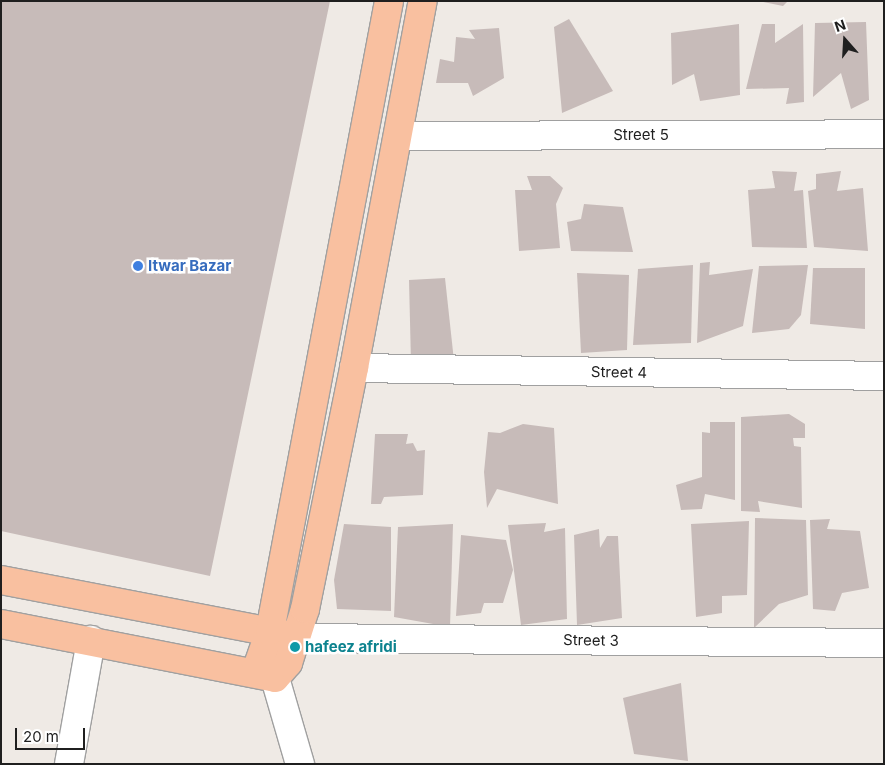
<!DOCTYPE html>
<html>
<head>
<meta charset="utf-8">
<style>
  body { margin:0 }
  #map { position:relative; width:885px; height:765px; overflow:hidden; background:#efeae5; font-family:Inter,sans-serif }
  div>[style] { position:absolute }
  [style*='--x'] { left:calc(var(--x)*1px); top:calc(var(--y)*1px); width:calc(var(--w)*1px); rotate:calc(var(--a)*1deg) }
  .building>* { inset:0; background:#c7bbb9 }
  .roads { filter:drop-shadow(1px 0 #a0a0a0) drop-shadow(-1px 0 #a0a0a0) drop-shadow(0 1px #a0a0a0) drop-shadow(0 -1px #a0a0a0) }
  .minor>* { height:28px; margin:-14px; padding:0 14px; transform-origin:14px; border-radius:14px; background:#fff }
  .major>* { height:28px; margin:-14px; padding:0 14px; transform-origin:14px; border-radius:14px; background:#f9c0a0 }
  .dots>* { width:14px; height:14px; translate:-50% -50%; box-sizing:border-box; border:2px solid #fff; border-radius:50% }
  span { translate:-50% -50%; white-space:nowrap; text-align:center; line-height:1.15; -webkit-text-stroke:5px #fff; paint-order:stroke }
  .street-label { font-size:15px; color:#1f1f1f }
  .shop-label { font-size:15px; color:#366cbe; font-weight:700 }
  .left { translate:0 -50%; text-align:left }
  .culture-label { font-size:15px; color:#0d838f; font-weight:700 }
  .frame { position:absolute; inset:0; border:2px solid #1f1f1f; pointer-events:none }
  .north { position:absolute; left:820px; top:15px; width:50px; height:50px; -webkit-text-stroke:4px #fff; paint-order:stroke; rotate:341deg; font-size:14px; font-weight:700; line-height:20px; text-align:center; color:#1f1f1f }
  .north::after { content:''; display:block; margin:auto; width:18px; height:22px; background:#1f1f1f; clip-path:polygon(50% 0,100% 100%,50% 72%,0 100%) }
  .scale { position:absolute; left:15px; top:728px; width:70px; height:22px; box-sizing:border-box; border:2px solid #1f1f1f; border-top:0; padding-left:6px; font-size:15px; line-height:18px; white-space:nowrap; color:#1f1f1f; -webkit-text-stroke:4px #fff; paint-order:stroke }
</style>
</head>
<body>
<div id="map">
  <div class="building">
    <i style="clip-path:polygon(1px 1px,330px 1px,210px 576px,1px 531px)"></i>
    <i style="clip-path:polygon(758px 1px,788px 1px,783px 6px)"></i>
    <i style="clip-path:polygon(569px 19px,613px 91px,562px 113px,554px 27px)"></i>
    <i style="clip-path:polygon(866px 22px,869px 100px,851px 109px,841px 73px,813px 97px,815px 23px)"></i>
    <i style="clip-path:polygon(739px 24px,740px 95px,700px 101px,694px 74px,672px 85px,671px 33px)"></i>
    <i style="clip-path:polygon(762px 24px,775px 24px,775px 43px,803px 24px,804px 102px,786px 104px,789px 88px,746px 89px)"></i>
    <i style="clip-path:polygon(499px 28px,504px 78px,473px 96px,468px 83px,436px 83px,440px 59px,454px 62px,456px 37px,475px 39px,469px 30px)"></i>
    <i style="clip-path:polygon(772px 171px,797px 172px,794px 191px,803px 190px,807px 248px,752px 247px,748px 190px,775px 188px)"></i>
    <i style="clip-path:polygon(841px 171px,837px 191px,863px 188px,868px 251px,814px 247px,808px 191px,816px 189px,816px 174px)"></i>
    <i style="clip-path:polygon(527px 176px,550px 176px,563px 188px,556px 204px,560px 248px,519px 251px,515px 190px,532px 190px)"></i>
    <i style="clip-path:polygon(584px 204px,623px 207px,633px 252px,571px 251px,567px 222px,581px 219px)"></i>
    <i style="clip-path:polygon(710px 262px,709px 275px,753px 269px,743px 326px,697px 343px,700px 263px)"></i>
    <i style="clip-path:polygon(693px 265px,691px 343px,633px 345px,638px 269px)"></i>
    <i style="clip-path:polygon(808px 265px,801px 315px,789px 329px,752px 333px,759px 266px)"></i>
    <i style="clip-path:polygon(813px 268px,865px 268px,865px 329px,810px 324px)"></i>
    <i style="clip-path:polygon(577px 273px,629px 275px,627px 350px,581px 353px)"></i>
    <i style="clip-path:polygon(445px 278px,454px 361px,411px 363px,409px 280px)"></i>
    <i style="clip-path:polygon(789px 414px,805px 424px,805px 438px,793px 438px,794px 446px,801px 447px,802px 508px,758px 501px,760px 512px,741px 511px,741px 417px)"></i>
    <i style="clip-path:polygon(710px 422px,735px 422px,735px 500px,705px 494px,702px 509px,681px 510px,676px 485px,702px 477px,702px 432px,710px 433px)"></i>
    <i style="clip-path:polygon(523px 424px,554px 428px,558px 504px,497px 489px,487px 508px,484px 472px,488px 432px,500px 433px)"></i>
    <i style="clip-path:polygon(375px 434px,408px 434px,406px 444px,413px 443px,417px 451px,425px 450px,423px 495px,384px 497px,381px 504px,371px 504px)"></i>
    <i style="clip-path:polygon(755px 518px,806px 520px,808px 595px,779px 604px,754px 628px)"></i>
    <i style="clip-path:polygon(830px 519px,827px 529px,860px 531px,869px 588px,842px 593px,835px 611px,813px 609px,810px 520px)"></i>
    <i style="clip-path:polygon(749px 521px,747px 595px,722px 596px,722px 613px,696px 617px,691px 524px)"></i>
    <i style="clip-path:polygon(546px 523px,544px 532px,565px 528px,567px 619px,521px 625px,508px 525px)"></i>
    <i style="clip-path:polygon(344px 524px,391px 527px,391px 611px,337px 609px,334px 580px)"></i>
    <i style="clip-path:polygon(453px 524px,450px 627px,394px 617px,398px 527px)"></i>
    <i style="clip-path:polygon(599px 529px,600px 548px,607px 536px,618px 536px,622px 618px,577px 625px,574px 535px)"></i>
    <i style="clip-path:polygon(461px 535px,506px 540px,513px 570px,503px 603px,484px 603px,481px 613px,456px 616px)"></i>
    <i style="clip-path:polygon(681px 683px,688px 761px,634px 754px,623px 698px)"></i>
  </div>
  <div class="roads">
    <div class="minor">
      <i style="--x:399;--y:136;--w:485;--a:-0.2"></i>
      <i style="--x:354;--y:368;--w:530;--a:0.86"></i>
      <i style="--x:298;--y:638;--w:586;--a:0.49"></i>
      <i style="--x:275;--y:678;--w:90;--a:73.8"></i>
      <i style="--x:69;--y:764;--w:126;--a:-79.9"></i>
    </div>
    <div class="major">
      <i style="--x:1;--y:580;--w:291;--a:10.9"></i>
      <i style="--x:1;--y:624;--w:279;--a:11.1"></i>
      <i style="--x:275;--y:678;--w:20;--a:-49"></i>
      <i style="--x:288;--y:663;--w:57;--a:-72.5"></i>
      <i style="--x:305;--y:609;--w:246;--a:-78.5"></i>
      <i style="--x:354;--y:368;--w:373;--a:-79.4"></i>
      <i style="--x:256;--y:671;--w:42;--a:-70.7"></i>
      <i style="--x:270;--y:631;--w:641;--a:-79.3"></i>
    </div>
  </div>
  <div class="dots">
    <i style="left:138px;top:266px;background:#3f7fe0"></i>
    <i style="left:295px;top:647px;background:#0f9aa8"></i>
  </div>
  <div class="street-label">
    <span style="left:641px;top:135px">Street 5</span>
    <span style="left:619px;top:372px;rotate:1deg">Street 4</span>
    <span style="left:591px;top:640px;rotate:1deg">Street 3</span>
  </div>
  <div class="shop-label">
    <span class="left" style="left:148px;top:266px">Itwar Bazar</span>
  </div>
  <div class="culture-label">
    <span class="left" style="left:305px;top:647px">hafeez afridi</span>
  </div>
  <div class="frame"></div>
  <div class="north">N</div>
  <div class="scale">20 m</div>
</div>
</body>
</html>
